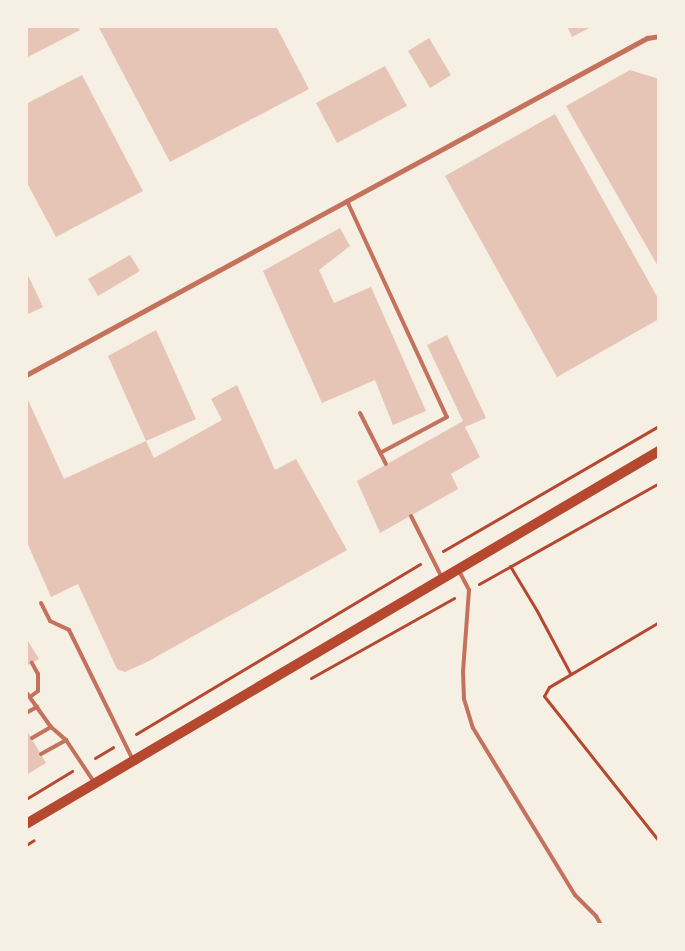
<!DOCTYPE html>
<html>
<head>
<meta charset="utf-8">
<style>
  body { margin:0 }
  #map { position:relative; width:685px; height:951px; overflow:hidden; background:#f6efe4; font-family:Merriweather,serif }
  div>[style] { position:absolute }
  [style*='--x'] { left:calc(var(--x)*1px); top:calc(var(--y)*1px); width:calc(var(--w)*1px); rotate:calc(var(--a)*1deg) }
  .building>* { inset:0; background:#e6c5b7 }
  .path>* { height:3px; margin:-1.5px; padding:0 1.5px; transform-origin:1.5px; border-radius:1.5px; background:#b5482f }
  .service>* { height:4px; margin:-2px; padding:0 2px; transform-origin:2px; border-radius:2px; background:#c5725c }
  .minor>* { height:5px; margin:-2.5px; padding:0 2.5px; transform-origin:2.5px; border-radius:2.5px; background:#c5725c }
  .secondary>* { height:10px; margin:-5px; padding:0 5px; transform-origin:5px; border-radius:5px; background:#b5482f }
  span { translate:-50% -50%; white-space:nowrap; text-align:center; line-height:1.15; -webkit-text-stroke:5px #f6efe4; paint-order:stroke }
  .frame { position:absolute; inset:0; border:28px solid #f6efe4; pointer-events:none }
</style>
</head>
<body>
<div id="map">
  <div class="building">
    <i style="clip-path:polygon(26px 26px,78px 26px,80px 30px,26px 58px)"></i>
    <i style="clip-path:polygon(98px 26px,276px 26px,309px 89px,170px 162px)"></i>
    <i style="clip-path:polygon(567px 26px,593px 26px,572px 37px)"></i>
    <i style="clip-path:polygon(429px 38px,451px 75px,430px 88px,408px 51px)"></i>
    <i style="clip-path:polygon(385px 66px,407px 106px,337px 143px,316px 103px)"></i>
    <i style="clip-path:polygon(630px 70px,659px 79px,659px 268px,566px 106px)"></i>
    <i style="clip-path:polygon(82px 75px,143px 191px,56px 237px,26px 181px,26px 104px)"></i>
    <i style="clip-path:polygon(555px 114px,659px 300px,659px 319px,557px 377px,445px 176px)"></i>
    <i style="clip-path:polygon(340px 228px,350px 246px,319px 270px,334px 303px,371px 287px,426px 411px,393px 425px,375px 380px,322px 403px,263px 271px)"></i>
    <i style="clip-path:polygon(130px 255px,140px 271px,98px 296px,88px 279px)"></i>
    <i style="clip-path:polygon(26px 271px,43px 307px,26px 315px)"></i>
    <i style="clip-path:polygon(156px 330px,196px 419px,146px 441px,108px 356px)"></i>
    <i style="clip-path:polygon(447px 335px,486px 418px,465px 427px,480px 457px,451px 474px,458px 489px,380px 533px,357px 481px,463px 421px,427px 345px)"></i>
    <i style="clip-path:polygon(237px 385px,275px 470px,296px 459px,347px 550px,147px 662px,125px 672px,117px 669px,78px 584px,51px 597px,26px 540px,26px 401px,28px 400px,64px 479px,146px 441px,154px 458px,222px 420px,211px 399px)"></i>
    <i style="clip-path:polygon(26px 638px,39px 659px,26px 666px)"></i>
    <i style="clip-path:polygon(26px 729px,46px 763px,26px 775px)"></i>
  </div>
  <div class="path">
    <i style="--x:443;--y:551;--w:250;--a:-30.1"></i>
    <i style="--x:510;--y:566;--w:52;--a:59"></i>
    <i style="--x:537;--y:611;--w:70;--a:62"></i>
    <i style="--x:479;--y:584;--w:206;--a:-29.3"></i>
    <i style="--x:659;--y:622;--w:128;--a:149.4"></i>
    <i style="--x:549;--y:687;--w:10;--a:119"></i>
    <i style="--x:544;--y:696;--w:185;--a:51.6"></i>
    <i style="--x:311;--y:678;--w:164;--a:-29.2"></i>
    <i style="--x:136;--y:734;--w:331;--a:-30.9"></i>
    <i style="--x:95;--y:758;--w:21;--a:-31"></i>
    <i style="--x:26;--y:799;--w:54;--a:-31.3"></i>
    <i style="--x:26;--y:845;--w:9;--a:-32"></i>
  </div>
  <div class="service">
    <i style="--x:347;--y:201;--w:238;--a:65.2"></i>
    <i style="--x:447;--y:417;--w:76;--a:151.8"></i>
    <i style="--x:360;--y:413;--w:57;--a:63"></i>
    <i style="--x:411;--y:516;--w:69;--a:63.4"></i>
    <i style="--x:459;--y:571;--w:21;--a:62"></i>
    <i style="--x:469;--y:590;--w:81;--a:94.2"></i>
    <i style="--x:463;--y:671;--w:28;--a:88"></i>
    <i style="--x:464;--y:699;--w:30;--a:73"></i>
    <i style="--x:473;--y:728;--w:196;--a:58.6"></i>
    <i style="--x:575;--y:895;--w:30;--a:45"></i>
    <i style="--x:596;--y:916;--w:10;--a:61"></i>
    <i style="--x:41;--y:603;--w:20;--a:63"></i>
    <i style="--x:50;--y:621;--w:21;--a:25"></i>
    <i style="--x:69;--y:630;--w:145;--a:63.8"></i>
    <i style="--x:26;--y:692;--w:43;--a:54.5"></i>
    <i style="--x:30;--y:697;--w:10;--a:-37"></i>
    <i style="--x:38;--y:691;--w:17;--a:-90"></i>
    <i style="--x:38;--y:674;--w:13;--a:-119"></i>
    <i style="--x:26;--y:713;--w:13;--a:-29"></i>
    <i style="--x:32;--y:738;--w:22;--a:-30"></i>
    <i style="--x:51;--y:727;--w:20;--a:41"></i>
    <i style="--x:66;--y:740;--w:50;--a:56.3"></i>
    <i style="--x:41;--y:754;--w:29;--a:-29"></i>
  </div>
  <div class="minor">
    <i style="--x:26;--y:375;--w:707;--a:-28.49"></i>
    <i style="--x:647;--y:38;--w:12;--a:-9"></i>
  </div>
  <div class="secondary">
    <i style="--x:26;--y:824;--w:735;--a:-30.51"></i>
  </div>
  <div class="frame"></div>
</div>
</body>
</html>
